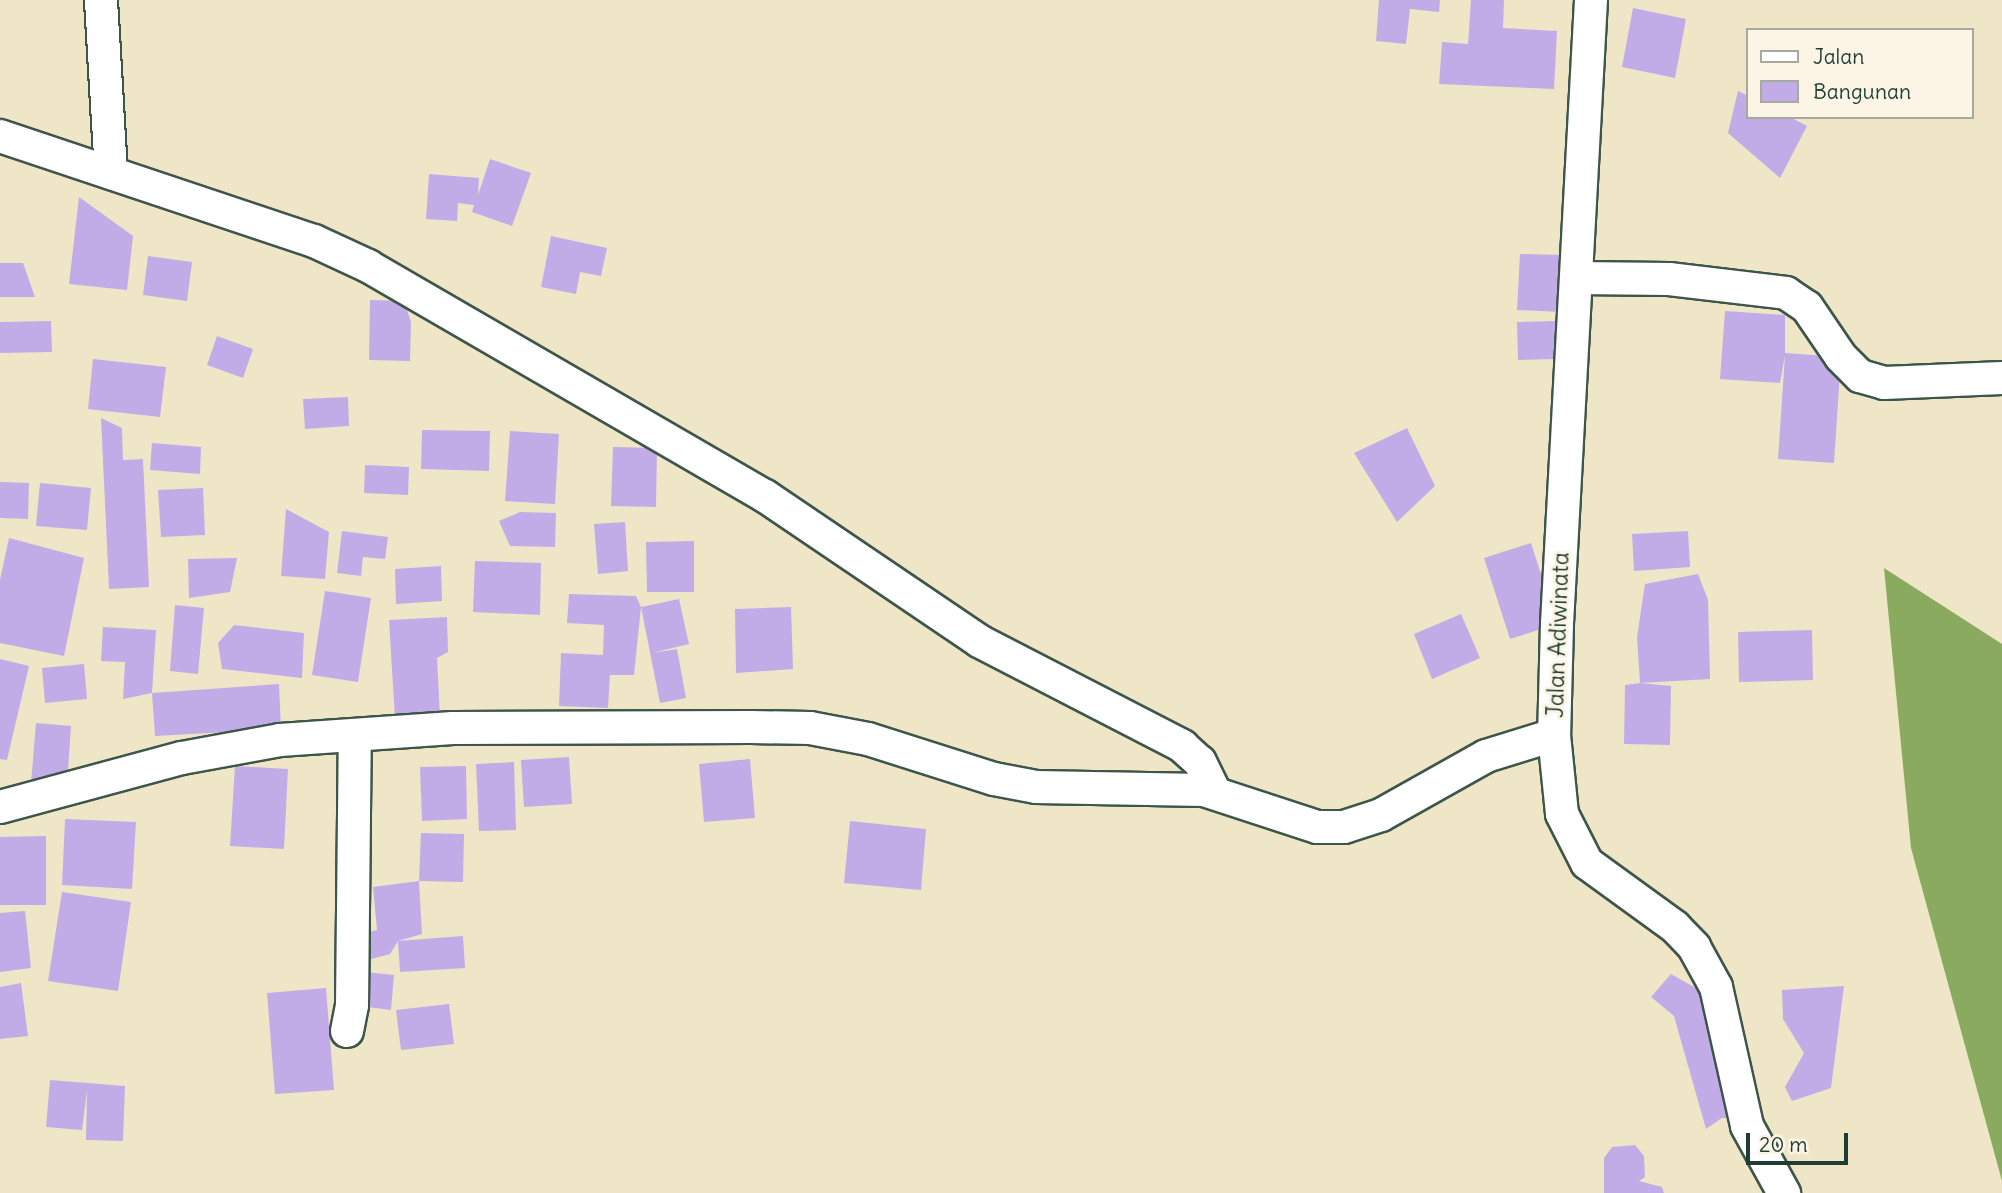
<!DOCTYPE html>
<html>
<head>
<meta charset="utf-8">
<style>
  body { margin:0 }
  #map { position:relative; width:2002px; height:1193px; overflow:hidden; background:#efe6c7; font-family:Delius,sans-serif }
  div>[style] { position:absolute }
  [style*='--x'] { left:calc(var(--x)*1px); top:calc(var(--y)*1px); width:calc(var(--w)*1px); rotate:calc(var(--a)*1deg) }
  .forest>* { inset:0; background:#8aab5f }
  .building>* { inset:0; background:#c2ace8 }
  .roads { filter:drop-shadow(2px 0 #3e564a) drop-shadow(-2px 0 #3e564a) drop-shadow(0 2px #3e564a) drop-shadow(0 -2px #3e564a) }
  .minor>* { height:32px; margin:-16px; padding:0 16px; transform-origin:16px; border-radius:16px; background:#fff }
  span { translate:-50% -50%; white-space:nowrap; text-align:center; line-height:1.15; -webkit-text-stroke:6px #fcf5e5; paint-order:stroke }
  .street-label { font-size:23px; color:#1f3d34 }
  .legend { position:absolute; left:1746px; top:28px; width:228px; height:91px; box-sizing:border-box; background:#fcf5e5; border:2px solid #a4ab9e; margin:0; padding:9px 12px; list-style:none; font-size:21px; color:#1f3d34 }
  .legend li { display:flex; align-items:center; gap:14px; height:35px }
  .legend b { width:35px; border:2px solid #a4ab9e }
  .scale { position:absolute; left:1746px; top:1133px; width:102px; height:32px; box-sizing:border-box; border:4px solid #1f3d34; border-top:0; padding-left:9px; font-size:21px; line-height:24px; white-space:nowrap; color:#1f3d34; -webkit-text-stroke:5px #fcf5e5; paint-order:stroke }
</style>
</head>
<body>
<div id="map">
  <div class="forest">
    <i style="clip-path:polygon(1884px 568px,2002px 644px,2002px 1181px,1911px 848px)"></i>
  </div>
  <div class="building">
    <i style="clip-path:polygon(1379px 0,1440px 0,1439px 12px,1410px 9px,1406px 44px,1376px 41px)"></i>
    <i style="clip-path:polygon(1471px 0,1504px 0,1503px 28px,1557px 31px,1554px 89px,1439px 84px,1442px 42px,1468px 44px)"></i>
    <i style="clip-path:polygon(1633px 8px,1686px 19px,1675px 78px,1622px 67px)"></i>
    <i style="clip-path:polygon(1738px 91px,1748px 96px,1748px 117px,1790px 117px,1807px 126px,1780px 178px,1728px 133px)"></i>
    <i style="clip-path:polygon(490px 159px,531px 173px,512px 226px,472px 212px,474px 205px,458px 203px,457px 221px,426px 219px,429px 174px,479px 178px,478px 195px)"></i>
    <i style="clip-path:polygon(79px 197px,133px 236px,127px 290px,69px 284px)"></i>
    <i style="clip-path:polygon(551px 236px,607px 248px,601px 276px,580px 272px,576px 294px,541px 287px)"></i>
    <i style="clip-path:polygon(1520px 254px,1563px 255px,1562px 312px,1517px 310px)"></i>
    <i style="clip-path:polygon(148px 256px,192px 262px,187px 301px,143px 295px)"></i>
    <i style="clip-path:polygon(0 263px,23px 263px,35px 297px,0 297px)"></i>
    <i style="clip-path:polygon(370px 300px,404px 301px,411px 322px,410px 361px,369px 360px)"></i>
    <i style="clip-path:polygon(1725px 311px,1785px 315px,1785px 353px,1841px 357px,1834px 463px,1778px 459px,1785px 355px,1780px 383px,1720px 379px)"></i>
    <i style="clip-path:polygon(51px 321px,52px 352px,0 353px,0 322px)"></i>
    <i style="clip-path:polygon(1559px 321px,1559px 359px,1518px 360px,1517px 322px)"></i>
    <i style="clip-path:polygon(217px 336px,253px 349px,243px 378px,207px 365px)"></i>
    <i style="clip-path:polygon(93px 359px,166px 367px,160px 417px,88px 409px)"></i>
    <i style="clip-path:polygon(348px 397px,349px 426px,305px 429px,303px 399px)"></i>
    <i style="clip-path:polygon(101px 418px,122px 428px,123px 460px,143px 459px,149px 587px,109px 589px)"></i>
    <i style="clip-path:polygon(1407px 428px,1435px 486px,1397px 522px,1354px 453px)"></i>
    <i style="clip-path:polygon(422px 430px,490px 431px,489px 471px,421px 469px)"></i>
    <i style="clip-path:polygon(510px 431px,559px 434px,555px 504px,505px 501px)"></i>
    <i style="clip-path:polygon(152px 443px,201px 447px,200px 474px,150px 470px)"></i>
    <i style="clip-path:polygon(613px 447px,657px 448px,656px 507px,611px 506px)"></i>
    <i style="clip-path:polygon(365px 465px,409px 467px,408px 495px,364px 493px)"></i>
    <i style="clip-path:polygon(0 482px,29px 483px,28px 519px,0 518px)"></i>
    <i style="clip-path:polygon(40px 483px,91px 488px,87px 530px,36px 526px)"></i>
    <i style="clip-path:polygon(203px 488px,205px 535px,161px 537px,158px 490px)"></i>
    <i style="clip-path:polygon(286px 509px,329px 532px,325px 579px,281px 576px)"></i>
    <i style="clip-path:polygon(520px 512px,556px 513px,555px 547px,510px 546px,499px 521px)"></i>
    <i style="clip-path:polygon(625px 522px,628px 571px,598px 574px,594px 524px)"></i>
    <i style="clip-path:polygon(342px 531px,388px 537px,385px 559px,363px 557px,361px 576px,337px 573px)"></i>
    <i style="clip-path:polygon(1688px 531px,1690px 567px,1634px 571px,1632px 534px)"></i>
    <i style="clip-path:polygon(9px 538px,84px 558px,64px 656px,0 643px,0 580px)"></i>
    <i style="clip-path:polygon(694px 541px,694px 592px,647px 592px,646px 542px)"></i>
    <i style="clip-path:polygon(1531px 543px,1557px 624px,1510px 639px,1484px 558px)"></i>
    <i style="clip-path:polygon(237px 558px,230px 592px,189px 598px,188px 559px)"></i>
    <i style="clip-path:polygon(475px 561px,541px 563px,540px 615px,473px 612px)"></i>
    <i style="clip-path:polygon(441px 566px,442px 601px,396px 604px,395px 569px)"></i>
    <i style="clip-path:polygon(1698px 574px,1708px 600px,1710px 679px,1640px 683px,1671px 686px,1670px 745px,1624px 744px,1625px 685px,1640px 683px,1637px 637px,1645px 584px)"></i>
    <i style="clip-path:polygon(325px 591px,371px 598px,358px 682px,312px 675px)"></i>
    <i style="clip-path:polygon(569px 594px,636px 596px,641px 607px,634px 675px,610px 675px,608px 708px,559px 706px,561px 653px,603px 655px,604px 625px,567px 623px)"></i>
    <i style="clip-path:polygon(679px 599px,689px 644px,652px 653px,677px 649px,686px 698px,660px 703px,641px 607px)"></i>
    <i style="clip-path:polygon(175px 605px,204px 608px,198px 674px,170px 671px)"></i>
    <i style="clip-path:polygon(791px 607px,793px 669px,736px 673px,735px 609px)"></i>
    <i style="clip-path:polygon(1461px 614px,1480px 658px,1432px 679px,1414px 634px)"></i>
    <i style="clip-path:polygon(447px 617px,448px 652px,437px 658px,440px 717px,395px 719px,389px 620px)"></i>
    <i style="clip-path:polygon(234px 625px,304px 633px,302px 678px,222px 669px,218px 643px)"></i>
    <i style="clip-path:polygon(103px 627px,156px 630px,152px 693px,123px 699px,125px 662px,101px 661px)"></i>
    <i style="clip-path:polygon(1812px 630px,1813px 680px,1739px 682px,1738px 632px)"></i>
    <i style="clip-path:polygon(0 659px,29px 666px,7px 760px,0 759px)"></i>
    <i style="clip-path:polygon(84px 664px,87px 699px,45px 703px,42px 668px)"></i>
    <i style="clip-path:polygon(279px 684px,281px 729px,155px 736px,152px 693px)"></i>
    <i style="clip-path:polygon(36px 723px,71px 726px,67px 786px,31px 784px)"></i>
    <i style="clip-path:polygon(569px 757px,572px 804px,524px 807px,521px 760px)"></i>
    <i style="clip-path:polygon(750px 759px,755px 818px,704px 822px,699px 764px)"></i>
    <i style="clip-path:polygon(514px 762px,516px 830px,479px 831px,476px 764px)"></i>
    <i style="clip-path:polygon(235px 766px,288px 769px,284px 849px,230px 846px)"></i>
    <i style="clip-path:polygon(466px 766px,467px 819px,422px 821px,420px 767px)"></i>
    <i style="clip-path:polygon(65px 819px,136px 822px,132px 889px,62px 885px)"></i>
    <i style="clip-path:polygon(850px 821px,926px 829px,921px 890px,844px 883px)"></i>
    <i style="clip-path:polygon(421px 833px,464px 834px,463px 882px,419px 881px)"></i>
    <i style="clip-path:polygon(46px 836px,46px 905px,0 905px,0 837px)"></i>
    <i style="clip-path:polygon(419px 881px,422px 934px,398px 941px,390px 954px,364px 961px,365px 933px,377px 930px,373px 887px)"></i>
    <i style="clip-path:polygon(62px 892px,131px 902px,118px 991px,48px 981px)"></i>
    <i style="clip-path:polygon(25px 911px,31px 968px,0 972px,0 913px)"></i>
    <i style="clip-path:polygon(463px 936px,465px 968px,400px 972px,398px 941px)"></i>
    <i style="clip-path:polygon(355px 971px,394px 975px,391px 1010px,352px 1005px)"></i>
    <i style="clip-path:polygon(1671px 974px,1708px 995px,1732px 1118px,1722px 1118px,1706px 1129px,1674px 1016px,1651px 997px)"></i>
    <i style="clip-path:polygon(21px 983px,28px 1036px,0 1039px,0 987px)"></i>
    <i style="clip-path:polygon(1844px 986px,1831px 1088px,1792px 1101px,1785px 1087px,1804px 1053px,1783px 1019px,1782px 990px)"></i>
    <i style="clip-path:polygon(326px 988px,334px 1090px,275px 1094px,267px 993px)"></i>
    <i style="clip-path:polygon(449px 1004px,454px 1044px,401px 1050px,396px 1010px)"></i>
    <i style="clip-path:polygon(50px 1080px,125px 1086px,123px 1141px,86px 1140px,87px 1090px,82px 1130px,46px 1127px)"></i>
    <i style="clip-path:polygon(1635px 1145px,1644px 1156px,1645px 1177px,1639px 1181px,1662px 1187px,1664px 1193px,1604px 1193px,1604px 1158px,1612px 1147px)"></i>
  </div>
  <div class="roads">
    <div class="minor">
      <i style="--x:101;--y:0;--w:173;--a:86.7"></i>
      <i style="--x:1591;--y:0;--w:625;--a:93.12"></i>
      <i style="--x:1557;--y:624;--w:111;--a:91.5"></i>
      <i style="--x:1554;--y:735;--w:79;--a:84.2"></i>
      <i style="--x:1562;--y:814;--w:55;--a:63"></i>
      <i style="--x:1587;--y:863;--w:109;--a:36"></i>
      <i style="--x:1675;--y:927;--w:28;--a:46"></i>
      <i style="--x:1694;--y:947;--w:46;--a:61.2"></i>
      <i style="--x:1716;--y:987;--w:142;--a:77.4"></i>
      <i style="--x:1747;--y:1126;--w:77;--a:61.1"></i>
      <i style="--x:0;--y:136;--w:331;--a:18.5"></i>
      <i style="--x:314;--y:241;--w:60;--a:24.8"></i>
      <i style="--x:368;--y:266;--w:459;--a:30.1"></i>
      <i style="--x:765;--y:496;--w:258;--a:34.1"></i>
      <i style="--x:979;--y:641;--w:229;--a:27.3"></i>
      <i style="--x:1182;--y:746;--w:24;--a:42"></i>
      <i style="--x:1200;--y:762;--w:34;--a:64"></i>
      <i style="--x:1576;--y:278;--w:93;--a:0.6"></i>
      <i style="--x:1669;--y:279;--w:118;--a:6.8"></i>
      <i style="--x:1786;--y:293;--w:25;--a:34"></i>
      <i style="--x:1807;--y:307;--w:60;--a:55.8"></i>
      <i style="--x:1841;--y:357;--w:27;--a:45"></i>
      <i style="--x:1860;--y:376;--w:25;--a:16"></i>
      <i style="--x:1884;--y:383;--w:118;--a:-2.4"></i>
      <i style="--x:0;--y:807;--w:188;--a:-15.1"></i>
      <i style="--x:182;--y:758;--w:100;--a:-10.4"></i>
      <i style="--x:280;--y:740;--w:173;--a:-4"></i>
      <i style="--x:453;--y:728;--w:298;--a:-0.2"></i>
      <i style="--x:751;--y:727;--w:59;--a:1"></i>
      <i style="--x:810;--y:728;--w:59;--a:10.7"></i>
      <i style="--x:868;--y:739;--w:132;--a:17.6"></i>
      <i style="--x:994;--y:779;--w:43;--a:10.8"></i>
      <i style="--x:1036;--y:787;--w:168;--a:1"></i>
      <i style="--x:1204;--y:790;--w:119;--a:18.1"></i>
      <i style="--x:1317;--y:827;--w:27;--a:0"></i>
      <i style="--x:1344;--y:827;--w:39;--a:-18"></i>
      <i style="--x:1381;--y:815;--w:120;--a:-29.3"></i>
      <i style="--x:1486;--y:756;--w:71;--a:-17.2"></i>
      <i style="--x:347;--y:1031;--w:26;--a:-79"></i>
      <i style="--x:352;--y:1005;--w:270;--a:-89.4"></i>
    </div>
  </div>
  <div class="street-label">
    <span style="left:1558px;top:635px;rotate:-88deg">Jalan Adiwinata</span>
  </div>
  <ul class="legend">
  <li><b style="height:9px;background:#fff"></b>Jalan</li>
  <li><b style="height:19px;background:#c2ace8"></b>Bangunan</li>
  </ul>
  <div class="scale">20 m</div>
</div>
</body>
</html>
